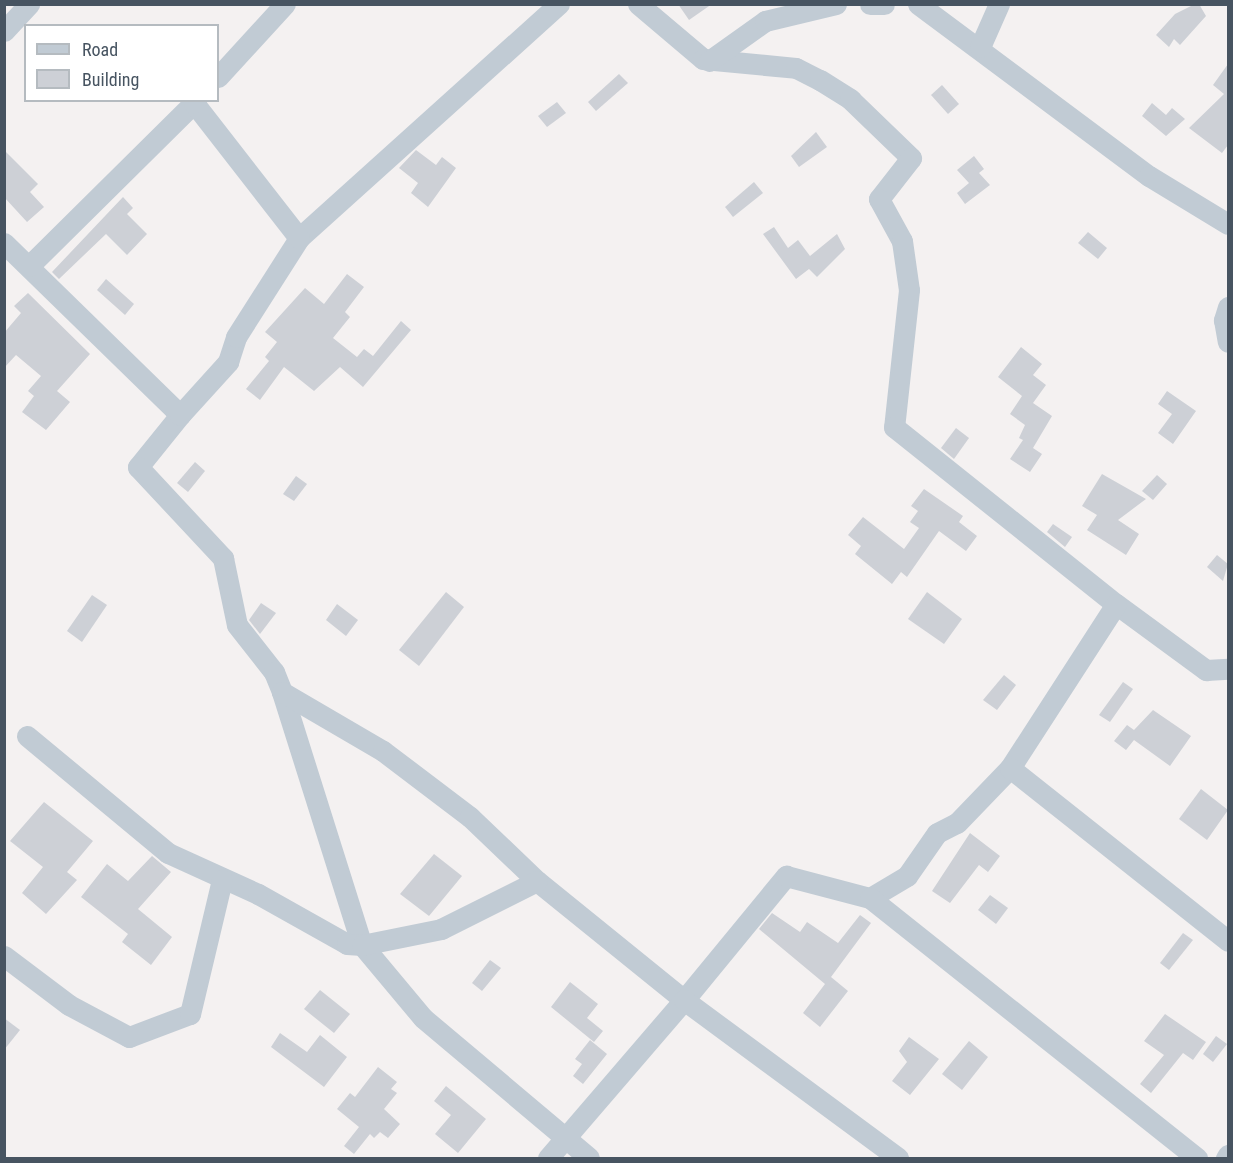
<!DOCTYPE html>
<html>
<head>
<meta charset="utf-8">
<style>
  body { margin:0 }
  #map { position:relative; width:1233px; height:1163px; overflow:hidden; background:#f4f1f1; font-family:"Roboto Condensed",sans-serif }
  div>[style] { position:absolute }
  [style*='--x'] { left:calc(var(--x)*1px); top:calc(var(--y)*1px); width:calc(var(--w)*1px); rotate:calc(var(--a)*1deg) }
  .building>* { inset:0; background:#cdd0d6 }
  .minor>* { height:21px; margin:-10.5px; padding:0 10.5px; transform-origin:10.5px; border-radius:10.5px; background:#c1cbd4 }
  span { translate:-50% -50%; white-space:nowrap; text-align:center; line-height:1.15; -webkit-text-stroke:5px #fff; paint-order:stroke }
  .frame { position:absolute; inset:0; border:6px solid #475461; pointer-events:none }
  .legend { position:absolute; left:24px; top:24px; width:195px; height:78px; box-sizing:border-box; background:#fff; border:2px solid #b5bbc0; margin:0; padding:8px 10px; list-style:none; font-size:18px; color:#475461 }
  .legend li { display:flex; align-items:center; gap:12px; height:30px }
  .legend b { width:30px; border:2px solid #b5bbc0 }
</style>
</head>
<body>
<div id="map">
  <div class="building">
    <i style="clip-path:polygon(678px 4px,712px 4px,689px 20px)"></i>
    <i style="clip-path:polygon(1195px 4px,1199px 4px,1206px 16px,1180px 45px,1174px 39px,1169px 47px,1156px 35px,1175px 14px)"></i>
    <i style="clip-path:polygon(1228px 64px,1228px 145px,1222px 153px,1189px 128px,1224px 94px,1213px 85px)"></i>
    <i style="clip-path:polygon(619px 74px,628px 83px,596px 111px,588px 102px)"></i>
    <i style="clip-path:polygon(942px 85px,959px 104px,948px 114px,931px 95px)"></i>
    <i style="clip-path:polygon(557px 102px,566px 113px,547px 127px,538px 116px)"></i>
    <i style="clip-path:polygon(1152px 103px,1166px 115px,1172px 108px,1185px 119px,1166px 136px,1142px 116px)"></i>
    <i style="clip-path:polygon(816px 132px,827px 147px,799px 167px,791px 156px)"></i>
    <i style="clip-path:polygon(4px 150px,38px 184px,30px 192px,44px 207px,27px 222px,4px 197px)"></i>
    <i style="clip-path:polygon(416px 150px,436px 165px,442px 157px,456px 168px,428px 207px,411px 193px,418px 183px,399px 168px)"></i>
    <i style="clip-path:polygon(974px 156px,984px 169px,979px 173px,990px 185px,965px 204px,957px 193px,969px 183px,957px 170px)"></i>
    <i style="clip-path:polygon(754px 182px,763px 193px,733px 217px,725px 207px)"></i>
    <i style="clip-path:polygon(123px 197px,133px 208px,127px 214px,147px 234px,127px 255px,106px 234px,59px 279px,52px 272px)"></i>
    <i style="clip-path:polygon(774px 227px,788px 248px,798px 240px,810px 256px,837px 234px,845px 249px,817px 277px,809px 269px,796px 279px,763px 234px)"></i>
    <i style="clip-path:polygon(1088px 232px,1107px 248px,1098px 259px,1078px 243px)"></i>
    <i style="clip-path:polygon(347px 274px,364px 287px,345px 312px,350px 317px,333px 338px,357px 357px,364px 349px,373px 356px,401px 321px,411px 330px,363px 387px,340px 367px,314px 391px,284px 367px,260px 400px,246px 389px,269px 361px,265px 357px,277px 342px,265px 332px,305px 288px,324px 304px)"></i>
    <i style="clip-path:polygon(106px 279px,134px 304px,125px 315px,97px 290px)"></i>
    <i style="clip-path:polygon(28px 293px,90px 354px,57px 391px,70px 402px,46px 430px,22px 412px,34px 396px,28px 391px,41px 376px,16px 355px,4px 368px,4px 333px,21px 313px,14px 306px)"></i>
    <i style="clip-path:polygon(1021px 347px,1042px 364px,1033px 375px,1046px 385px,1033px 403px,1052px 416px,1033px 448px,1042px 454px,1030px 472px,1010px 459px,1023px 440px,1019px 438px,1025px 425px,1010px 414px,1022px 396px,998px 377px)"></i>
    <i style="clip-path:polygon(1167px 391px,1196px 411px,1173px 444px,1158px 433px,1172px 414px,1158px 404px)"></i>
    <i style="clip-path:polygon(956px 428px,969px 438px,954px 459px,941px 448px)"></i>
    <i style="clip-path:polygon(195px 462px,205px 471px,188px 492px,177px 483px)"></i>
    <i style="clip-path:polygon(1102px 474px,1146px 499px,1118px 520px,1139px 534px,1126px 555px,1087px 530px,1097px 515px,1082px 506px)"></i>
    <i style="clip-path:polygon(1157px 475px,1167px 484px,1153px 500px,1142px 491px)"></i>
    <i style="clip-path:polygon(296px 476px,307px 484px,294px 501px,283px 494px)"></i>
    <i style="clip-path:polygon(924px 489px,963px 516px,959px 522px,977px 536px,966px 551px,939px 531px,907px 577px,901px 572px,892px 584px,855px 554px,861px 546px,848px 535px,863px 517px,904px 549px,919px 528px,910px 522px,918px 511px,911px 506px)"></i>
    <i style="clip-path:polygon(1053px 524px,1072px 537px,1065px 547px,1047px 532px)"></i>
    <i style="clip-path:polygon(1217px 555px,1228px 564px,1223px 581px,1207px 567px)"></i>
    <i style="clip-path:polygon(446px 592px,464px 607px,419px 666px,399px 650px)"></i>
    <i style="clip-path:polygon(927px 592px,962px 619px,944px 644px,908px 619px)"></i>
    <i style="clip-path:polygon(92px 595px,107px 605px,82px 642px,67px 631px)"></i>
    <i style="clip-path:polygon(261px 603px,276px 613px,260px 634px,249px 620px)"></i>
    <i style="clip-path:polygon(337px 604px,358px 620px,346px 636px,326px 620px)"></i>
    <i style="clip-path:polygon(1004px 675px,1016px 685px,997px 710px,983px 700px)"></i>
    <i style="clip-path:polygon(1123px 682px,1133px 689px,1110px 722px,1099px 715px)"></i>
    <i style="clip-path:polygon(1153px 710px,1191px 736px,1170px 766px,1134px 740px,1126px 750px,1114px 741px,1127px 725px,1134px 730px)"></i>
    <i style="clip-path:polygon(1201px 789px,1228px 810px,1207px 840px,1179px 819px)"></i>
    <i style="clip-path:polygon(44px 802px,93px 841px,67px 872px,77px 880px,46px 914px,22px 893px,43px 867px,10px 841px)"></i>
    <i style="clip-path:polygon(970px 833px,1000px 856px,988px 872px,979px 865px,950px 903px,932px 891px)"></i>
    <i style="clip-path:polygon(434px 854px,462px 876px,429px 916px,400px 894px)"></i>
    <i style="clip-path:polygon(152px 856px,171px 872px,138px 909px,172px 937px,151px 965px,122px 942px,128px 934px,81px 897px,107px 864px,128px 881px)"></i>
    <i style="clip-path:polygon(990px 895px,1008px 908px,996px 924px,978px 910px)"></i>
    <i style="clip-path:polygon(772px 913px,800px 932px,807px 922px,838px 943px,860px 915px,871px 923px,831px 977px,848px 991px,820px 1027px,803px 1013px,825px 984px,759px 929px)"></i>
    <i style="clip-path:polygon(1183px 933px,1193px 940px,1169px 970px,1160px 963px)"></i>
    <i style="clip-path:polygon(490px 960px,501px 968px,482px 991px,472px 983px)"></i>
    <i style="clip-path:polygon(570px 982px,598px 1004px,587px 1018px,603px 1031px,594px 1042px,551px 1007px)"></i>
    <i style="clip-path:polygon(320px 990px,350px 1014px,334px 1033px,304px 1009px)"></i>
    <i style="clip-path:polygon(1165px 1014px,1206px 1042px,1193px 1060px,1183px 1053px,1151px 1093px,1140px 1084px,1164px 1055px,1144px 1041px)"></i>
    <i style="clip-path:polygon(4px 1018px,20px 1030px,4px 1050px)"></i>
    <i style="clip-path:polygon(280px 1033px,307px 1052px,320px 1035px,347px 1057px,324px 1087px,271px 1047px)"></i>
    <i style="clip-path:polygon(1216px 1036px,1227px 1044px,1213px 1062px,1203px 1054px)"></i>
    <i style="clip-path:polygon(909px 1037px,939px 1059px,910px 1095px,892px 1081px,907px 1062px,899px 1051px)"></i>
    <i style="clip-path:polygon(590px 1040px,607px 1054px,583px 1084px,573px 1076px,582px 1064px,575px 1059px)"></i>
    <i style="clip-path:polygon(969px 1041px,988px 1057px,962px 1090px,942px 1074px)"></i>
    <i style="clip-path:polygon(378px 1067px,397px 1082px,391px 1089px,397px 1093px,384px 1109px,400px 1124px,388px 1138px,380px 1132px,374px 1138px,370px 1134px,354px 1154px,344px 1146px,359px 1127px,337px 1109px,350px 1093px,355px 1097px)"></i>
    <i style="clip-path:polygon(446px 1086px,486px 1119px,458px 1153px,435px 1134px,451px 1115px,434px 1101px)"></i>
  </div>
  <div class="minor">
    <i style="--x:638;--y:4;--w:85;--a:40.2"></i>
    <i style="--x:703;--y:59;--w:93;--a:5.5"></i>
    <i style="--x:796;--y:68;--w:27;--a:27"></i>
    <i style="--x:820;--y:80;--w:36;--a:32"></i>
    <i style="--x:850;--y:99;--w:85;--a:44"></i>
    <i style="--x:911;--y:158;--w:52;--a:128"></i>
    <i style="--x:879;--y:199;--w:48;--a:61.3"></i>
    <i style="--x:902;--y:241;--w:49;--a:81.9"></i>
    <i style="--x:909;--y:290;--w:138;--a:96.2"></i>
    <i style="--x:894;--y:427;--w:284;--a:38.6"></i>
    <i style="--x:1116;--y:604;--w:112;--a:36.3"></i>
    <i style="--x:1206;--y:670;--w:22;--a:-3"></i>
    <i style="--x:870;--y:4;--w:14;--a:0"></i>
    <i style="--x:918;--y:4;--w:288;--a:36.7"></i>
    <i style="--x:1149;--y:176;--w:92;--a:31.3"></i>
    <i style="--x:4;--y:31;--w:37;--a:-47"></i>
    <i style="--x:980;--y:47;--w:47;--a:-66.2"></i>
    <i style="--x:709;--y:61;--w:69;--a:-35.5"></i>
    <i style="--x:765;--y:21;--w:73;--a:-13.5"></i>
    <i style="--x:218;--y:77;--w:99;--a:-47.5"></i>
    <i style="--x:299;--y:238;--w:350;--a:-42"></i>
    <i style="--x:4;--y:243;--w:246;--a:44.3"></i>
    <i style="--x:180;--y:415;--w:67;--a:128.9"></i>
    <i style="--x:138;--y:467;--w:125;--a:47"></i>
    <i style="--x:223;--y:558;--w:68;--a:78.2"></i>
    <i style="--x:237;--y:625;--w:60;--a:51.8"></i>
    <i style="--x:274;--y:672;--w:22;--a:68"></i>
    <i style="--x:282;--y:692;--w:265;--a:72.5"></i>
    <i style="--x:362;--y:945;--w:95;--a:50.1"></i>
    <i style="--x:423;--y:1018;--w:217;--a:40.1"></i>
    <i style="--x:29;--y:266;--w:232;--a:-44.7"></i>
    <i style="--x:1228;--y:307;--w:14;--a:107"></i>
    <i style="--x:1224;--y:320;--w:22;--a:80"></i>
    <i style="--x:180;--y:415;--w:72;--a:-47.8"></i>
    <i style="--x:228;--y:362;--w:26;--a:-72"></i>
    <i style="--x:236;--y:337;--w:117;--a:-57.5"></i>
    <i style="--x:299;--y:238;--w:171;--a:-127.9"></i>
    <i style="--x:194;--y:103;--w:4;--a:-56"></i>
    <i style="--x:282;--y:692;--w:117;--a:30.3"></i>
    <i style="--x:383;--y:751;--w:109;--a:37.2"></i>
    <i style="--x:470;--y:817;--w:93;--a:43.7"></i>
    <i style="--x:537;--y:881;--w:189;--a:39"></i>
    <i style="--x:684;--y:1000;--w:161;--a:-50.6"></i>
    <i style="--x:786;--y:876;--w:87;--a:14.7"></i>
    <i style="--x:870;--y:898;--w:43;--a:-30.7"></i>
    <i style="--x:907;--y:876;--w:52;--a:-55.1"></i>
    <i style="--x:937;--y:833;--w:22;--a:-27"></i>
    <i style="--x:957;--y:823;--w:76;--a:-46.1"></i>
    <i style="--x:1010;--y:768;--w:195;--a:-57.1"></i>
    <i style="--x:27;--y:736;--w:183;--a:39.7"></i>
    <i style="--x:168;--y:853;--w:99;--a:24.5"></i>
    <i style="--x:258;--y:894;--w:102;--a:29.3"></i>
    <i style="--x:347;--y:944;--w:15;--a:4"></i>
    <i style="--x:362;--y:945;--w:81;--a:-11.4"></i>
    <i style="--x:441;--y:929;--w:107;--a:-26.6"></i>
    <i style="--x:1010;--y:768;--w:278;--a:38.4"></i>
    <i style="--x:870;--y:898;--w:418;--a:38.5"></i>
    <i style="--x:4;--y:956;--w:81;--a:37"></i>
    <i style="--x:69;--y:1005;--w:68;--a:28.1"></i>
    <i style="--x:129;--y:1037;--w:65;--a:-20.7"></i>
    <i style="--x:190;--y:1014;--w:138;--a:-76.6"></i>
    <i style="--x:548;--y:1158;--w:208;--a:-49.3"></i>
    <i style="--x:684;--y:1000;--w:266;--a:36.4"></i>
    <i style="--x:1226;--y:1158;--w:4;--a:-56"></i>
  </div>
  <div class="frame"></div>
  <ul class="legend">
  <li><b style="height:8px;background:#c1cbd4"></b>Road</li>
  <li><b style="height:16px;background:#cdd0d6"></b>Building</li>
  </ul>
</div>
</body>
</html>
